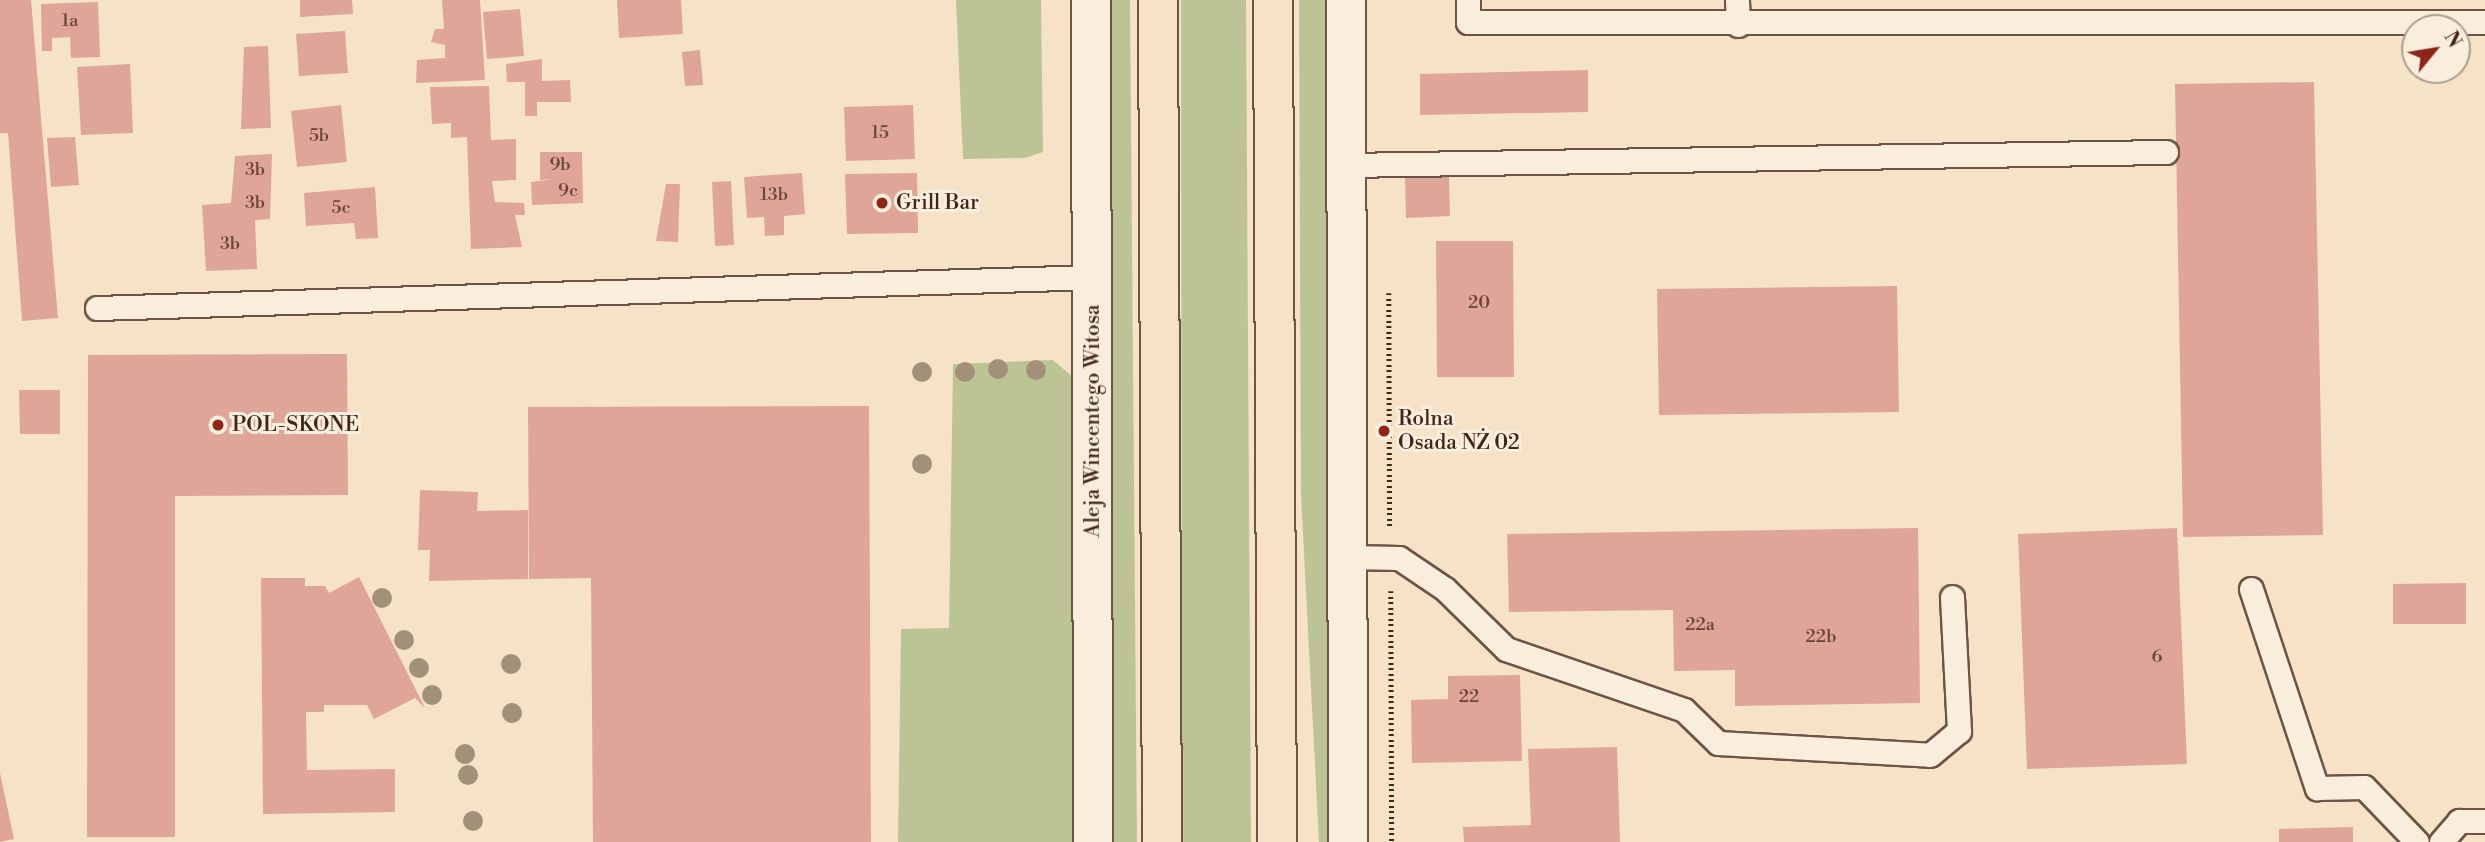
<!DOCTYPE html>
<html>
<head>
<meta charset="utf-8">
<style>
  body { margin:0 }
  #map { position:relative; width:2485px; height:842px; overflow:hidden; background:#f6e3c7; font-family:"Libre Bodoni",serif }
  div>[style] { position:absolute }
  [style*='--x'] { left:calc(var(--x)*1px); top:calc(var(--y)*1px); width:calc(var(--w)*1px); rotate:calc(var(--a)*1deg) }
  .green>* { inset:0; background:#bcc496 }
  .building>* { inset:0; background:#dea598 }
  .path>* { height:4.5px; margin-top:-2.25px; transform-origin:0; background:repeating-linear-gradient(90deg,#402518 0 2px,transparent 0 5.5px) }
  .roads { filter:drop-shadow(2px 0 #6e5444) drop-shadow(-2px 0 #6e5444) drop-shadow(0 2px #6e5444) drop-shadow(0 -2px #6e5444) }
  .lane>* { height:23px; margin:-11.5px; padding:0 11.5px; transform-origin:11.5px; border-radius:11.5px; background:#f9eddb }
  .street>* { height:38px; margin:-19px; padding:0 19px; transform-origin:19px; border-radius:19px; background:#f9eddb }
  .primary>* { height:38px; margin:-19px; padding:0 19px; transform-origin:19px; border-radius:19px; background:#f6e3c7 }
  .trees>* { width:20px; height:20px; margin:-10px; border-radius:50%; background:#a39078 }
  .dots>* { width:19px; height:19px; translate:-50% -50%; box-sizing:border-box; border:4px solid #f9eddb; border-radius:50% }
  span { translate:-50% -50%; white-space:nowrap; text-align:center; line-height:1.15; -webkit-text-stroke:6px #f9eddb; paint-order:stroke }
  .number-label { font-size:18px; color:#684538 }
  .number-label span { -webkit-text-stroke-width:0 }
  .poi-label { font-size:21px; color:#402518 }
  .left { translate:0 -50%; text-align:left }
  .street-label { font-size:21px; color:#402518 }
  .north { position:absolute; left:2401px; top:14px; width:70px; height:70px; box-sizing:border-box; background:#f9eddb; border:2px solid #af9d8d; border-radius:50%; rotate:60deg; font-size:19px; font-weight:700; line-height:28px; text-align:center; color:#402518 }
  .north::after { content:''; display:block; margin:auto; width:24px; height:32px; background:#8f2418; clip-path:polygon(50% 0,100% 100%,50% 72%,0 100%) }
</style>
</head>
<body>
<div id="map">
  <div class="green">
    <i style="clip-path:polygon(956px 0,1041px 0,1043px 152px,1025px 158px,963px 159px)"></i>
    <i style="clip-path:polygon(1108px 0,1130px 0,1137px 842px,1114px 842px)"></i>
    <i style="clip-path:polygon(1181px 0,1246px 0,1251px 842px,1182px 842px)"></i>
    <i style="clip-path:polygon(1299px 0,1327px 0,1329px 842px,1319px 842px,1301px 496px)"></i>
    <i style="clip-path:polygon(1053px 360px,1074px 378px,1075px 842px,898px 842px,901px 629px,949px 628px,953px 364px)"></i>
  </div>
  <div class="building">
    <i style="clip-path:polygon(0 0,31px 0,58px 318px,22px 321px,8px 133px,0 133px)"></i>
    <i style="clip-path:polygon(300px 0,352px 0,353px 14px,300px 17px)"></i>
    <i style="clip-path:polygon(442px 0,480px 0,485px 80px,416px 83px,417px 60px,445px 58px,445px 45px,431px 42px,435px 29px,444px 29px)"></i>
    <i style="clip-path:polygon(617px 0,681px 0,683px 34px,619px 38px)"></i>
    <i style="clip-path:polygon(98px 2px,100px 57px,71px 58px,70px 37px,52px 38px,52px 51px,42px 51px,41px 4px)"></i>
    <i style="clip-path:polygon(520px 9px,524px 56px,487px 59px,483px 12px)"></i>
    <i style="clip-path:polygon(345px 31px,348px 73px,299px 76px,296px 34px)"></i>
    <i style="clip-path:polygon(268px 46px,271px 128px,241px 129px,244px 47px)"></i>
    <i style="clip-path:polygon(700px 50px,703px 85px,685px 86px,682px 52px)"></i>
    <i style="clip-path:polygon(542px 59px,542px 81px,570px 80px,571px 102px,537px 102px,537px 116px,525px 116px,525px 82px,507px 82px,506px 64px)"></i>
    <i style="clip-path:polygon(130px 64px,133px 133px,81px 135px,77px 67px)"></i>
    <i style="clip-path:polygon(1588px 70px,1588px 112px,1420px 115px,1420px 74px)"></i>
    <i style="clip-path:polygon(2314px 82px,2323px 535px,2183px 537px,2175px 84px)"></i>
    <i style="clip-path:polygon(489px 86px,491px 140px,516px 139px,516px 180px,492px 181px,495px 202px,524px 203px,525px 215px,515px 215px,522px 247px,471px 249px,467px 137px,451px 138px,451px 123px,432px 124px,430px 87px)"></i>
    <i style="clip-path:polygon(341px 105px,347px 162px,297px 167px,291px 111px)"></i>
    <i style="clip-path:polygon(913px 105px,915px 159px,846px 161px,844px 107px)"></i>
    <i style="clip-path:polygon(75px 137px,79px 185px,51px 187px,47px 138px)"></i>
    <i style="clip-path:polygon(540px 152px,582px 152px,583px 203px,532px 205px,531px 182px,554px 179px,540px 180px)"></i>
    <i style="clip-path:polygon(272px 154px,270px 219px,255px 220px,257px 269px,206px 271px,202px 205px,231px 203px,235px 156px)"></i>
    <i style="clip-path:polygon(802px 173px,805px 214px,784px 216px,784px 235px,765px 236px,764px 217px,747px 218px,744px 177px)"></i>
    <i style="clip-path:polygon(917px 173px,918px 233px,847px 234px,845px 174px)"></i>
    <i style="clip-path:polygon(1405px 175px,1449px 175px,1450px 216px,1406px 218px)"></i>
    <i style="clip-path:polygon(731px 181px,734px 245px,715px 246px,712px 182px)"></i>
    <i style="clip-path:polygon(666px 184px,680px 184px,678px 242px,656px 241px)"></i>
    <i style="clip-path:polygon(375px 187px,378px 238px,356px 239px,354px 223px,306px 226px,304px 193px)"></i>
    <i style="clip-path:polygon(1436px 241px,1513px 241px,1514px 377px,1437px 377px)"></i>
    <i style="clip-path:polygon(1897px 286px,1899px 412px,1659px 415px,1657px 289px)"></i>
    <i style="clip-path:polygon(347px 354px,348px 495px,175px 496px,175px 837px,87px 837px,88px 355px)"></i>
    <i style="clip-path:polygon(19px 390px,60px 390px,60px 434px,20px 434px)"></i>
    <i style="clip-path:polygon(869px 406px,871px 842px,593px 842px,591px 578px,529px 579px,528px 407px)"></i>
    <i style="clip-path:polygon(420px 490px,478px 492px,477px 511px,528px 510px,528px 579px,429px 581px,430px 550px,418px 550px)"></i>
    <i style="clip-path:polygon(1918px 528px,1920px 703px,1735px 706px,1735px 670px,1674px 671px,1673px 610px,1509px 612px,1507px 534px)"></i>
    <i style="clip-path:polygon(2177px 528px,2187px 764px,2027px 769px,2018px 534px)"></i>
    <i style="clip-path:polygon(359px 577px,425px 708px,415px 698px,374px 719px,367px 705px,324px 705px,324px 712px,306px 712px,307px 770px,395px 769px,395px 812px,263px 814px,261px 578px,305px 578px,305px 586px,325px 586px,329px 593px)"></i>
    <i style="clip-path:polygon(2466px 583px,2466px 624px,2393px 624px,2393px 584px)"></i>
    <i style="clip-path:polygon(1520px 675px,1522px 761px,1412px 763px,1411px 700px,1448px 699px,1448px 676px)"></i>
    <i style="clip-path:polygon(1617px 747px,1620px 842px,1464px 842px,1463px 827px,1531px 825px,1528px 749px)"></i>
    <i style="clip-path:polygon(0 773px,14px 839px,0 842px)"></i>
    <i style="clip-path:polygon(2353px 827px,2353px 842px,2279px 842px,2279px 829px)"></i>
  </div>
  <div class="path">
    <i style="--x:1389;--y:293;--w:233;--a:89.8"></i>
    <i style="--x:1391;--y:591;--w:251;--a:89.8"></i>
  </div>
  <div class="roads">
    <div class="lane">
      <i style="--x:1468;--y:0;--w:22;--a:90"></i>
      <i style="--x:1468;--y:22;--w:1017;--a:0"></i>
      <i style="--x:1737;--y:0;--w:25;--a:88"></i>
      <i style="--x:1346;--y:165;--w:820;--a:-0.91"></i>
      <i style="--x:97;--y:308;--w:996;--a:-1.78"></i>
      <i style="--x:1348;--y:557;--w:51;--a:1.1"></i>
      <i style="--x:1399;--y:558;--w:55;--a:34"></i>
      <i style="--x:1445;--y:589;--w:86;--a:44.5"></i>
      <i style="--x:1506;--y:649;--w:188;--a:18.9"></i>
      <i style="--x:1684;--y:710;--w:47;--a:44.1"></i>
      <i style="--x:1718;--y:743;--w:212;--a:3.2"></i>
      <i style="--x:1930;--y:755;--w:38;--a:-40"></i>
      <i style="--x:1959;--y:731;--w:134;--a:-93"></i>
      <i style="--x:2251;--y:589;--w:210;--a:71.7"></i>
      <i style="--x:2317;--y:788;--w:47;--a:-1.2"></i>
      <i style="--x:2364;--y:787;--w:76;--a:46.1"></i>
      <i style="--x:2441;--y:842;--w:28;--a:-49"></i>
      <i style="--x:2459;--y:821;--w:26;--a:0"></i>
    </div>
    <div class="street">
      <i style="--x:1091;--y:0;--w:842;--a:89.86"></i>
      <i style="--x:1346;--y:0;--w:842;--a:89.86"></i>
    </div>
    <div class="primary">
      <i style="--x:1158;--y:0;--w:842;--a:89.73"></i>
      <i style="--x:1273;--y:0;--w:842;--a:89.73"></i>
    </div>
  </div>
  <div class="trees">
    <i style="left:998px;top:369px"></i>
    <i style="left:1036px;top:370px"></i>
    <i style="left:922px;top:372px"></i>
    <i style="left:965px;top:372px"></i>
    <i style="left:922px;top:464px"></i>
    <i style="left:382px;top:598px"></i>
    <i style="left:404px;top:640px"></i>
    <i style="left:511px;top:664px"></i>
    <i style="left:419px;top:668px"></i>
    <i style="left:432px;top:695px"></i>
    <i style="left:512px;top:713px"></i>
    <i style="left:465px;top:754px"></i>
    <i style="left:468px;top:775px"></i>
    <i style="left:473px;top:821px"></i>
  </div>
  <div class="dots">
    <i style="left:882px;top:203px;background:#8f2418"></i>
    <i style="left:218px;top:425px;background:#8f2418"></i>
    <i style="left:1384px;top:431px;background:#8f2418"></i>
  </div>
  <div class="number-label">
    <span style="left:70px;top:21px">1a</span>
    <span style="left:880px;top:133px">15</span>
    <span style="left:319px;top:136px">5b</span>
    <span style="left:560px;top:165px">9b</span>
    <span style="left:255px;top:170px">3b</span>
    <span style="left:568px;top:191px">9c</span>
    <span style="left:774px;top:195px">13b</span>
    <span style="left:255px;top:203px">3b</span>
    <span style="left:341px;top:208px">5c</span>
    <span style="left:230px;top:244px">3b</span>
    <span style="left:1479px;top:303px">20</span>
    <span style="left:1700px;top:625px">22a</span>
    <span style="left:1821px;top:637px">22b</span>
    <span style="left:2157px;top:657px">6</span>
    <span style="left:1469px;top:697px">22</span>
  </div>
  <div class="poi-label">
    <span class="left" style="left:896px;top:203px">Grill Bar</span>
    <span class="left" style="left:1398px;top:431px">Rolna<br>Osada NŻ 02</span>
    <span class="left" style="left:232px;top:425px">POL-SKONE</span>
  </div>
  <div class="street-label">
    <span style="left:1093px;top:421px;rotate:-90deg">Aleja Wincentego Witosa</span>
  </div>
  <div class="north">N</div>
</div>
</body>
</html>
